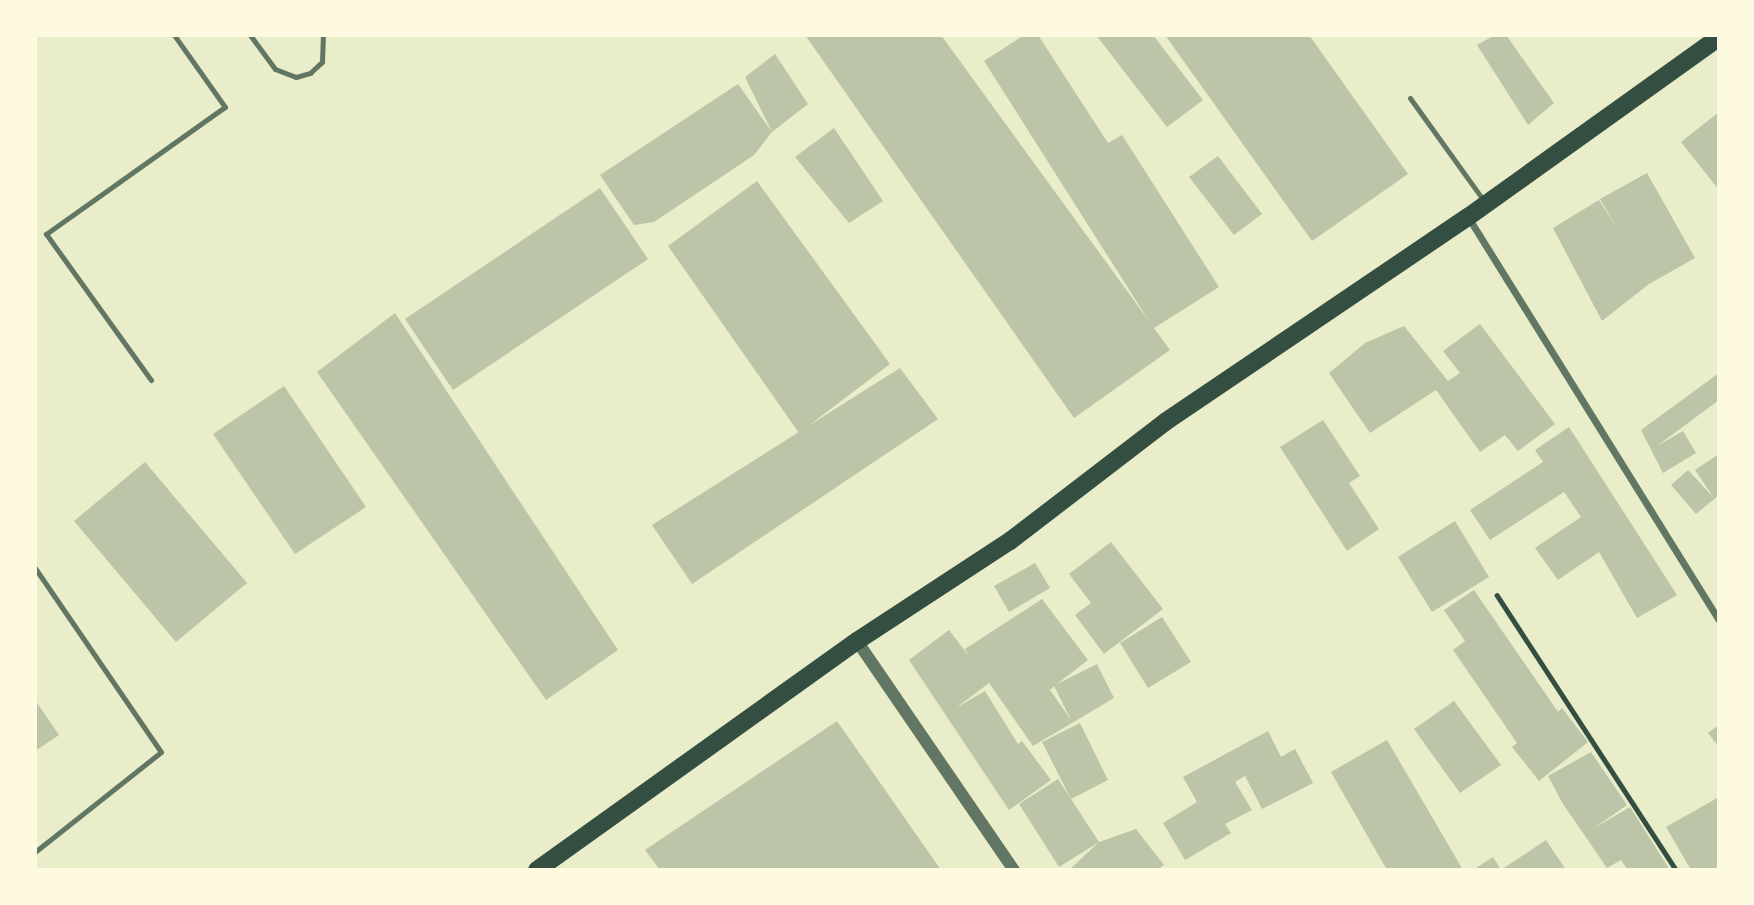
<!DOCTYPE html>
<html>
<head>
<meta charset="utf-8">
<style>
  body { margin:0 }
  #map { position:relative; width:1754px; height:905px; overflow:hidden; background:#e9edc9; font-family:"Noto Sans",sans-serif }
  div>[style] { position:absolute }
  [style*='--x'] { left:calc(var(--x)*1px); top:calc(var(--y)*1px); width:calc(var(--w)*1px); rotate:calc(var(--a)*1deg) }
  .building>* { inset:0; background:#bcc5a7 }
  .path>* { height:4.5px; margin:-2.25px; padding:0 2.25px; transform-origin:2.25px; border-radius:2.25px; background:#344e41 }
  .service>* { height:5px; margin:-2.5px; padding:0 2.5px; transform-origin:2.5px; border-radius:2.5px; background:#617663 }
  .minor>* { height:7px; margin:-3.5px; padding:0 3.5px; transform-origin:3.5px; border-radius:3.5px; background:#617663 }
  .tertiary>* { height:12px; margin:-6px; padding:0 6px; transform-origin:6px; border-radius:6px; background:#617663 }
  .primary>* { height:18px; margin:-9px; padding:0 9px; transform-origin:9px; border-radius:9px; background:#344e41 }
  span { translate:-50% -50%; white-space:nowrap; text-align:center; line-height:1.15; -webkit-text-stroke:5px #fefae0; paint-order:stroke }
  .frame { position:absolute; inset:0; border:37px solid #fefae0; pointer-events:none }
</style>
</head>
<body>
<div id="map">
  <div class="building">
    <i style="clip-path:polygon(805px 35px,941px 35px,1149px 321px,984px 61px,1024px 35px,1038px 35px,1108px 143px,1122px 135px,1219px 287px,1154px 328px,1170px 350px,1074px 418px)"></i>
    <i style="clip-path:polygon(1096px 35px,1153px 35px,1203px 100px,1167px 127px)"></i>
    <i style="clip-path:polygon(1165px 35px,1309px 35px,1408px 174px,1312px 241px)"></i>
    <i style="clip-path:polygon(1495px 35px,1506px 35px,1554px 103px,1528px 125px,1477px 45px)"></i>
    <i style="clip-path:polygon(775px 54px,808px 104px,772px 132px,754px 155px,654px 222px,634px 225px,600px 175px,738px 84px,772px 132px,745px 77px)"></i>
    <i style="clip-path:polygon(1719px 112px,1719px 190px,1681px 142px)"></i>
    <i style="clip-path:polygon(834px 128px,883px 201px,849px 223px,795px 157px)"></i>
    <i style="clip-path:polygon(1218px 156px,1262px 214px,1234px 235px,1189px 177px)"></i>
    <i style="clip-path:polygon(1647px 173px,1695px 258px,1649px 284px,1602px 321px,1553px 228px,1599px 200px,1617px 228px,1600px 199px)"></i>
    <i style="clip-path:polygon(757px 181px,890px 364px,799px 433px,668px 246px)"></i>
    <i style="clip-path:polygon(600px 188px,648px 259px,453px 390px,405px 319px)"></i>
    <i style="clip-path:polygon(395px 313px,618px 650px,546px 700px,317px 372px)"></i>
    <i style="clip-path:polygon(1480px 324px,1555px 424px,1518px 451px,1505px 435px,1480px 452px,1436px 390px,1370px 433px,1329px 373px,1365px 343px,1404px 326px,1448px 381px,1460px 373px,1443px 351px)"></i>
    <i style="clip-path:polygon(900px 368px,938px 419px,692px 584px,652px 525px)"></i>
    <i style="clip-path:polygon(1719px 373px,1719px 400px,1657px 446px,1683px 431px,1696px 453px,1663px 473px,1641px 430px)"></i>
    <i style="clip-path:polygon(284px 386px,366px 507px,295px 554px,213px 434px)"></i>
    <i style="clip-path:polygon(1323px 420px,1360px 476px,1349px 483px,1379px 529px,1347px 551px,1280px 447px)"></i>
    <i style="clip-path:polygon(1569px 427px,1677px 595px,1637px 618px,1599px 552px,1558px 580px,1535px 548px,1581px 517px,1564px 492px,1490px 540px,1470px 510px,1543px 462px,1535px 450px)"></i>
    <i style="clip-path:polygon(1719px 454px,1719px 495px,1696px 514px,1671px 485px,1688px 470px,1714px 498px,1695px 470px)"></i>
    <i style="clip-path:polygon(145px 462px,247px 583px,176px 642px,74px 521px)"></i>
    <i style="clip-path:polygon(1455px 521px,1489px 577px,1432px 612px,1398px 557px)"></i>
    <i style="clip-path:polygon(1111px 542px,1163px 609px,1104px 654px,1075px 615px,1091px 603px,1069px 574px)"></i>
    <i style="clip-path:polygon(1035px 563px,1050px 588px,1009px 612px,994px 586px)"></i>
    <i style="clip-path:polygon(1474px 590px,1558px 712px,1562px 708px,1588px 742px,1539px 781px,1512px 747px,1517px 743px,1453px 650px,1465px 641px,1444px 610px)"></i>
    <i style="clip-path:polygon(evenodd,1042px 599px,1088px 660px,1057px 684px,1097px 664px,1114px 698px,1033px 746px,989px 683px,956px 708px,985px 691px,1018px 744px,1022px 741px,1051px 780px,1009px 810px,909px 660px,949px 630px,969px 656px,965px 649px,1042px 599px,1054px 686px,1071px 720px,1050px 690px,1054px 686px)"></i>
    <i style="clip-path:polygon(1162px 617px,1191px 662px,1148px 688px,1120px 643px)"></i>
    <i style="clip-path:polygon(35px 700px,59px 735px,35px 751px)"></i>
    <i style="clip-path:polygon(1454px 701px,1501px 765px,1460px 793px,1414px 729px)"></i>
    <i style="clip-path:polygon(837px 721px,941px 870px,660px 870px,645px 850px)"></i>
    <i style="clip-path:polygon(1080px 723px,1108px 780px,1071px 799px,1099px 842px,1059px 867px,1019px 804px,1058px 779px,1071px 799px,1042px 742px)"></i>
    <i style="clip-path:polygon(1719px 725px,1719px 747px,1708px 733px)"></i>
    <i style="clip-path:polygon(1268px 731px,1281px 757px,1295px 749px,1313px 783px,1262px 809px,1245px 776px,1235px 782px,1252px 810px,1225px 824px,1231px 833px,1185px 860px,1163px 823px,1197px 802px,1183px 777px)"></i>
    <i style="clip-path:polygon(1387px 740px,1463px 870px,1387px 870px,1331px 772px)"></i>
    <i style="clip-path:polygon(1591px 752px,1627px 805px,1594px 828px,1630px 807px,1670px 870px,1628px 870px,1621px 860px,1607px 868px,1563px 804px,1548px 776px)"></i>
    <i style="clip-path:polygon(1719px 797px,1719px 870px,1691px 870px,1666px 827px)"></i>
    <i style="clip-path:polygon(1136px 829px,1164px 865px,1157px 870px,1069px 870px,1099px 842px)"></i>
    <i style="clip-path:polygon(1546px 840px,1566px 870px,1473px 870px,1493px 857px,1501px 870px)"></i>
  </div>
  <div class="path">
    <i style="--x:1497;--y:595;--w:328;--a:56.9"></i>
  </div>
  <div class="service">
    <i style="--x:250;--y:35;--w:42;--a:53.7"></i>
    <i style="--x:275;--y:69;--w:22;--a:21"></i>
    <i style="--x:296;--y:77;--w:15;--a:-16"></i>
    <i style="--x:310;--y:73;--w:16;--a:-43"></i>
    <i style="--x:322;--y:62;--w:27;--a:-88"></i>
    <i style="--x:1410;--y:98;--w:127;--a:54.3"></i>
    <i style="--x:151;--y:380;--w:180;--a:-125.7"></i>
    <i style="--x:46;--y:234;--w:219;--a:-35.4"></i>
    <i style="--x:225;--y:107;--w:88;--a:-125.3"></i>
    <i style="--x:35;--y:568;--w:223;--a:55.6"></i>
    <i style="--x:161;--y:752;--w:161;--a:141.6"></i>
  </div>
  <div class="minor">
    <i style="--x:1468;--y:217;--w:475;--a:58.1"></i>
  </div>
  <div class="tertiary">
    <i style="--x:857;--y:641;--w:278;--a:55.6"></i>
  </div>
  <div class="primary">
    <i style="--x:537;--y:870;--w:393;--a:-35.6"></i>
    <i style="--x:857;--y:641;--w:183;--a:-33.2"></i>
    <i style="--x:1010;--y:541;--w:195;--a:-37.5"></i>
    <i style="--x:1165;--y:422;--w:366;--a:-34.1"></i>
    <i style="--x:1468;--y:217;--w:309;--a:-35.6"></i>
  </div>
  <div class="frame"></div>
</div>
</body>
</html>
